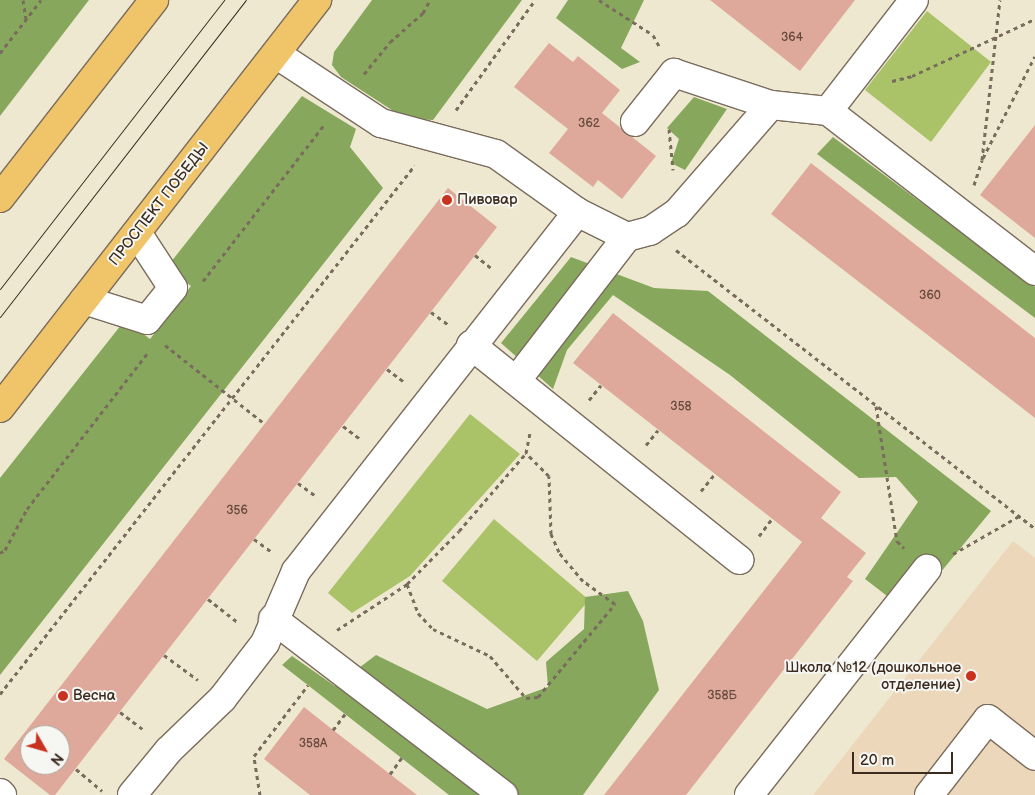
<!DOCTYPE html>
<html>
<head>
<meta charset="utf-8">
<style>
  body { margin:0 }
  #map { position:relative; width:1035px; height:795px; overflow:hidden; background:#eee8d1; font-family:"Balsamiq Sans",sans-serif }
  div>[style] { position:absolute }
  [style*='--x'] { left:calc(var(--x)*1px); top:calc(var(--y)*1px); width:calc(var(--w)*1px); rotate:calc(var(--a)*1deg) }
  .built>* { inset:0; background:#edd7ba }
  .green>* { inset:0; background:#aac268 }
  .forest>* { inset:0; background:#87a85c }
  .building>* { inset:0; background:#dea99a }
  .path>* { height:3px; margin-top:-1.5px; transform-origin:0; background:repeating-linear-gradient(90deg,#7a6c5d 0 4px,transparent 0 8px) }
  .roads { filter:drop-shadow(1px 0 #7a6c5d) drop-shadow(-1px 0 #7a6c5d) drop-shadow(0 1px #7a6c5d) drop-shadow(0 -1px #7a6c5d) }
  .minor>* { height:28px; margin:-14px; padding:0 14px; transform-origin:14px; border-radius:14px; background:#fff }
  .major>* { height:28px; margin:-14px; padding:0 14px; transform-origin:14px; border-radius:14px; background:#f0c469 }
  .tram>* { height:1px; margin:-0.5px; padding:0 0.5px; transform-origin:0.5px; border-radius:0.5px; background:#3b2a1e }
  .dots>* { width:14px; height:14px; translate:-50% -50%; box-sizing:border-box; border:2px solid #f6f6f2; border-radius:50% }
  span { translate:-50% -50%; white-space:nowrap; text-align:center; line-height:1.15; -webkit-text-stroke:4px #f6f6f2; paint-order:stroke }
  .number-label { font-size:12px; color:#644a3d }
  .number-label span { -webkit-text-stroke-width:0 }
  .poi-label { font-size:15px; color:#3b2a1e }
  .left { translate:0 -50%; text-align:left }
  .right { translate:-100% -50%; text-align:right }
  .street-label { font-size:15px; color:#3b2a1e }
  .north { position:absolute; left:20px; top:725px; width:50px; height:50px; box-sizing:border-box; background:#f6f6f2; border:1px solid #aba49d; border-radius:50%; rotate:128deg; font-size:14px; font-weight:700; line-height:20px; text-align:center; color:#3b2a1e }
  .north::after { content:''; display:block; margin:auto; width:18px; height:22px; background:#c8321e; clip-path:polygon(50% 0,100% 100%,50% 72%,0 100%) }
  .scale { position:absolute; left:852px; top:752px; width:101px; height:22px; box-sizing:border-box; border:2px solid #3b2a1e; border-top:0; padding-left:6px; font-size:15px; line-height:18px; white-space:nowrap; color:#3b2a1e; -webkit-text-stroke:4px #f6f6f2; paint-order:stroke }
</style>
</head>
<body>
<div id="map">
  <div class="built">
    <i style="clip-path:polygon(1013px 541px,1035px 558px,1035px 795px,813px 795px)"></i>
  </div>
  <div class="green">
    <i style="clip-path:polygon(927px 11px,991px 62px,931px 142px,865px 90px)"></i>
    <i style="clip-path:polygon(470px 414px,520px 454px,410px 576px,352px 613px,328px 593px)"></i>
    <i style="clip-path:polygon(494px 519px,589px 600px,537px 661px,442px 581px)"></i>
  </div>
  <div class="forest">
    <i style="clip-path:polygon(0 0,89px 0,0 116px)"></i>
    <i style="clip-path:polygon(372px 0,522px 0,433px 120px,414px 119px,398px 114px,341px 77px,332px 65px,334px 52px)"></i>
    <i style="clip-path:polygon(568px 0,644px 0,621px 48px,640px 62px,622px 69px,556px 18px)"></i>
    <i style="clip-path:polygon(302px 96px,356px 129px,350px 147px,383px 188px,0 675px,0 478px,125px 320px,150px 339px,191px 286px,167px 267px)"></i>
    <i style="clip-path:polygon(694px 97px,727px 109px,685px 170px,671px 163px,679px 139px,667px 128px)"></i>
    <i style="clip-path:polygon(833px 137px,1035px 287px,1035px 318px,817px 154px)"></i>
    <i style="clip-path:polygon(571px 257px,654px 288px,708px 291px,991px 511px,908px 612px,865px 579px,918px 502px,896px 477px,859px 478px,730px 375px,613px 295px,567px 350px,553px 389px,501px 343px)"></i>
    <i style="clip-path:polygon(628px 591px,643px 621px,659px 690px,583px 795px,449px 795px,282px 665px,292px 656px,335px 686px,376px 655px,487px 709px,548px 687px,546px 662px,584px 629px,585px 597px)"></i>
  </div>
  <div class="building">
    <i style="clip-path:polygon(710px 0,855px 0,800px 71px)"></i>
    <i style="clip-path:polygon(549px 43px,573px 62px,578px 56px,620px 90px,602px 113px,656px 156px,622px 199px,598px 180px,593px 187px,549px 153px,568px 129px,514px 87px)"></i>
    <i style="clip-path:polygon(1035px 125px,1035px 238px,980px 195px)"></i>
    <i style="clip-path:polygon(811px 163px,1035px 338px,1035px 418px,771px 214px)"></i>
    <i style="clip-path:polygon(evenodd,448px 188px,497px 227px,55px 795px,50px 795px,4px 759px,448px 188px,30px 735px,60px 735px,60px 765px,30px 765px,30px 735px)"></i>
    <i style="clip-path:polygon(613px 313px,841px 492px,821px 518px,866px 553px,847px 577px,853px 581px,686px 795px,604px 795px,802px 542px,573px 363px)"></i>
    <i style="clip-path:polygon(304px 707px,333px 730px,417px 795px,310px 795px,264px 759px)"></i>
  </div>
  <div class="path">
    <i style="--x:23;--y:0;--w:19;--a:81"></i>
    <i style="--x:599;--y:0;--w:64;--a:32.9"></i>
    <i style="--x:653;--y:35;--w:13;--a:61"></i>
    <i style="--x:0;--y:53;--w:67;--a:-52.3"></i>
    <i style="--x:364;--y:74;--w:41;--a:-50.9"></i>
    <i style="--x:390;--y:42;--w:44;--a:-41.3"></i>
    <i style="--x:423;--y:13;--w:15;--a:-62"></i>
    <i style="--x:892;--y:81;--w:21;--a:-14"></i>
    <i style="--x:912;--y:76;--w:136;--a:-24.9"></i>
    <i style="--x:456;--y:110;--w:135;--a:-54.3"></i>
    <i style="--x:669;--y:129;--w:41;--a:84.4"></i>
    <i style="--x:983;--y:158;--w:114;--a:-63"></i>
    <i style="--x:974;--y:185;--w:26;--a:-72"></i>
    <i style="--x:982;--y:160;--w:161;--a:-83.6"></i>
    <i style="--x:676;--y:250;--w:454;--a:37.8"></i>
    <i style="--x:475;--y:255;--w:22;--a:39"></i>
    <i style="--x:203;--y:281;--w:199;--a:-52.2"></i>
    <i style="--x:431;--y:312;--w:22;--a:36"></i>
    <i style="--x:165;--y:345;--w:127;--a:38.3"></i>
    <i style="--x:387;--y:369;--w:21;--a:37"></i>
    <i style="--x:589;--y:400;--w:19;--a:-51"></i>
    <i style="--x:876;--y:406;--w:137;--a:81.2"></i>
    <i style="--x:897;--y:541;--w:10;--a:45"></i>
    <i style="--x:343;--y:426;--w:21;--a:37"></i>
    <i style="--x:646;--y:445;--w:19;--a:-51"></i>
    <i style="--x:298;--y:483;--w:22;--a:36"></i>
    <i style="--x:701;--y:491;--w:22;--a:-51"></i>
    <i style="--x:759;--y:536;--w:21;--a:-53"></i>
    <i style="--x:254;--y:539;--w:22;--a:36"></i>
    <i style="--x:0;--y:553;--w:6;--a:-31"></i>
    <i style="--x:5;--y:550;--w:47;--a:-61.8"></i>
    <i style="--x:27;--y:509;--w:200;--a:-52.3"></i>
    <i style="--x:953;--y:554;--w:76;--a:-29.9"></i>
    <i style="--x:407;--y:584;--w:31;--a:69"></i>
    <i style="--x:418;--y:613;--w:22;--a:47"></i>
    <i style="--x:433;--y:629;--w:63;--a:25.3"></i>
    <i style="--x:490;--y:656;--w:55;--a:49.4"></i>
    <i style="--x:526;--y:698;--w:12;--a:-5"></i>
    <i style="--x:538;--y:697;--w:121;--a:-50.4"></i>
    <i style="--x:615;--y:604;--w:39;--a:-144"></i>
    <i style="--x:583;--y:581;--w:38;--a:-130"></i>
    <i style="--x:559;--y:552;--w:20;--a:-114"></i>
    <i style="--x:551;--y:534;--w:58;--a:-92"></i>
    <i style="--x:549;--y:476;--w:33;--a:-135"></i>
    <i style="--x:208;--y:599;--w:39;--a:38"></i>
    <i style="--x:337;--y:630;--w:84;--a:-33.3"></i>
    <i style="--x:407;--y:584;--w:74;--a:-45.5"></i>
    <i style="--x:459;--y:531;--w:103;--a:-49.3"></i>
    <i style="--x:526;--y:453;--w:20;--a:-79"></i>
    <i style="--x:164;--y:655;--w:42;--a:36.3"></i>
    <i style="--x:0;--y:694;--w:672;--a:-51.89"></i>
    <i style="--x:120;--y:712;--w:31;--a:37"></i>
    <i style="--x:333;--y:730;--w:20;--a:-53"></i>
    <i style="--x:76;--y:769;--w:34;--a:40"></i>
    <i style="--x:390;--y:774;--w:22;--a:-54"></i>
    <i style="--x:260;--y:795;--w:39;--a:-99"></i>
    <i style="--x:254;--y:756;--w:89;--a:-52.7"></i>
  </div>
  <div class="roads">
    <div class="minor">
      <i style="--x:276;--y:54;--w:126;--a:33.3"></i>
      <i style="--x:381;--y:123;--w:119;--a:15.1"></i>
      <i style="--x:496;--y:154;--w:100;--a:35.6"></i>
      <i style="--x:577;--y:212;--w:56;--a:26.6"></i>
      <i style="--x:627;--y:237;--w:24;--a:-15"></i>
      <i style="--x:650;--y:231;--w:32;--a:-34"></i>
      <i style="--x:677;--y:213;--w:143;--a:-49"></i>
      <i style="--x:771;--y:105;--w:57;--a:6"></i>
      <i style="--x:828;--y:111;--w:140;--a:-52.2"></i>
      <i style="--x:828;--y:111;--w:262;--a:37.7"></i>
      <i style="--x:635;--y:122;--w:63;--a:-51.5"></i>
      <i style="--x:674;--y:73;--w:102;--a:18.3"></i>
      <i style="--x:84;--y:300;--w:66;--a:17.6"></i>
      <i style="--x:147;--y:320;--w:41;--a:-50.9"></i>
      <i style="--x:173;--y:288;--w:66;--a:-123.2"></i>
      <i style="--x:471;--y:345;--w:344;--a:38.7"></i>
      <i style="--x:516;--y:381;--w:182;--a:-52.4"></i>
      <i style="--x:273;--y:619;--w:290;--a:37.4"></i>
      <i style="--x:0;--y:793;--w:3;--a:45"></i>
      <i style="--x:132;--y:795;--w:58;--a:-50.6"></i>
      <i style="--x:169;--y:750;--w:74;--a:-43.9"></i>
      <i style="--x:222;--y:699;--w:71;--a:-52.5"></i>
      <i style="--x:265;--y:643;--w:78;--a:-66.7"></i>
      <i style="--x:296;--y:571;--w:456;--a:-51.9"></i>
      <i style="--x:749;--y:795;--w:288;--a:-51.8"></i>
      <i style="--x:929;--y:795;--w:96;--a:-52.2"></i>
      <i style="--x:988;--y:719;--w:60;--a:38.2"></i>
    </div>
    <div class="major">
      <i style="--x:0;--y:198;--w:251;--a:-52.1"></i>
      <i style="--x:0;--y:408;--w:517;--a:-52.15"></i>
    </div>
  </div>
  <div class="tram">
    <i style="--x:0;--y:289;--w:366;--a:-52.2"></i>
    <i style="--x:0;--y:317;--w:401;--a:-52.2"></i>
  </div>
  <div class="dots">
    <i style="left:447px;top:200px;background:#c8321e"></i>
    <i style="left:971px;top:676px;background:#c8321e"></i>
    <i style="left:63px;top:696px;background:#c8321e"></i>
  </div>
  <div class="number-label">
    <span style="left:792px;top:38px">364</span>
    <span style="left:589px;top:124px">362</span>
    <span style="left:930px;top:296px">360</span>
    <span style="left:681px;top:407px">358</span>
    <span style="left:237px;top:511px">356</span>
    <span style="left:722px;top:696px">358Б</span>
    <span style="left:313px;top:744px">358А</span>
  </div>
  <div class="poi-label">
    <span class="left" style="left:457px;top:200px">Пивовар</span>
    <span class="right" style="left:961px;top:676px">Школа №12 (дошкольное<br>отделение)</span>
    <span class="left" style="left:73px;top:696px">Весна</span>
  </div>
  <div class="street-label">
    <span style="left:159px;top:204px;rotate:-52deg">ПРОСПЕКТ ПОБЕДЫ</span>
  </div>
  <div class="north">N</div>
  <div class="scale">20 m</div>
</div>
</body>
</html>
